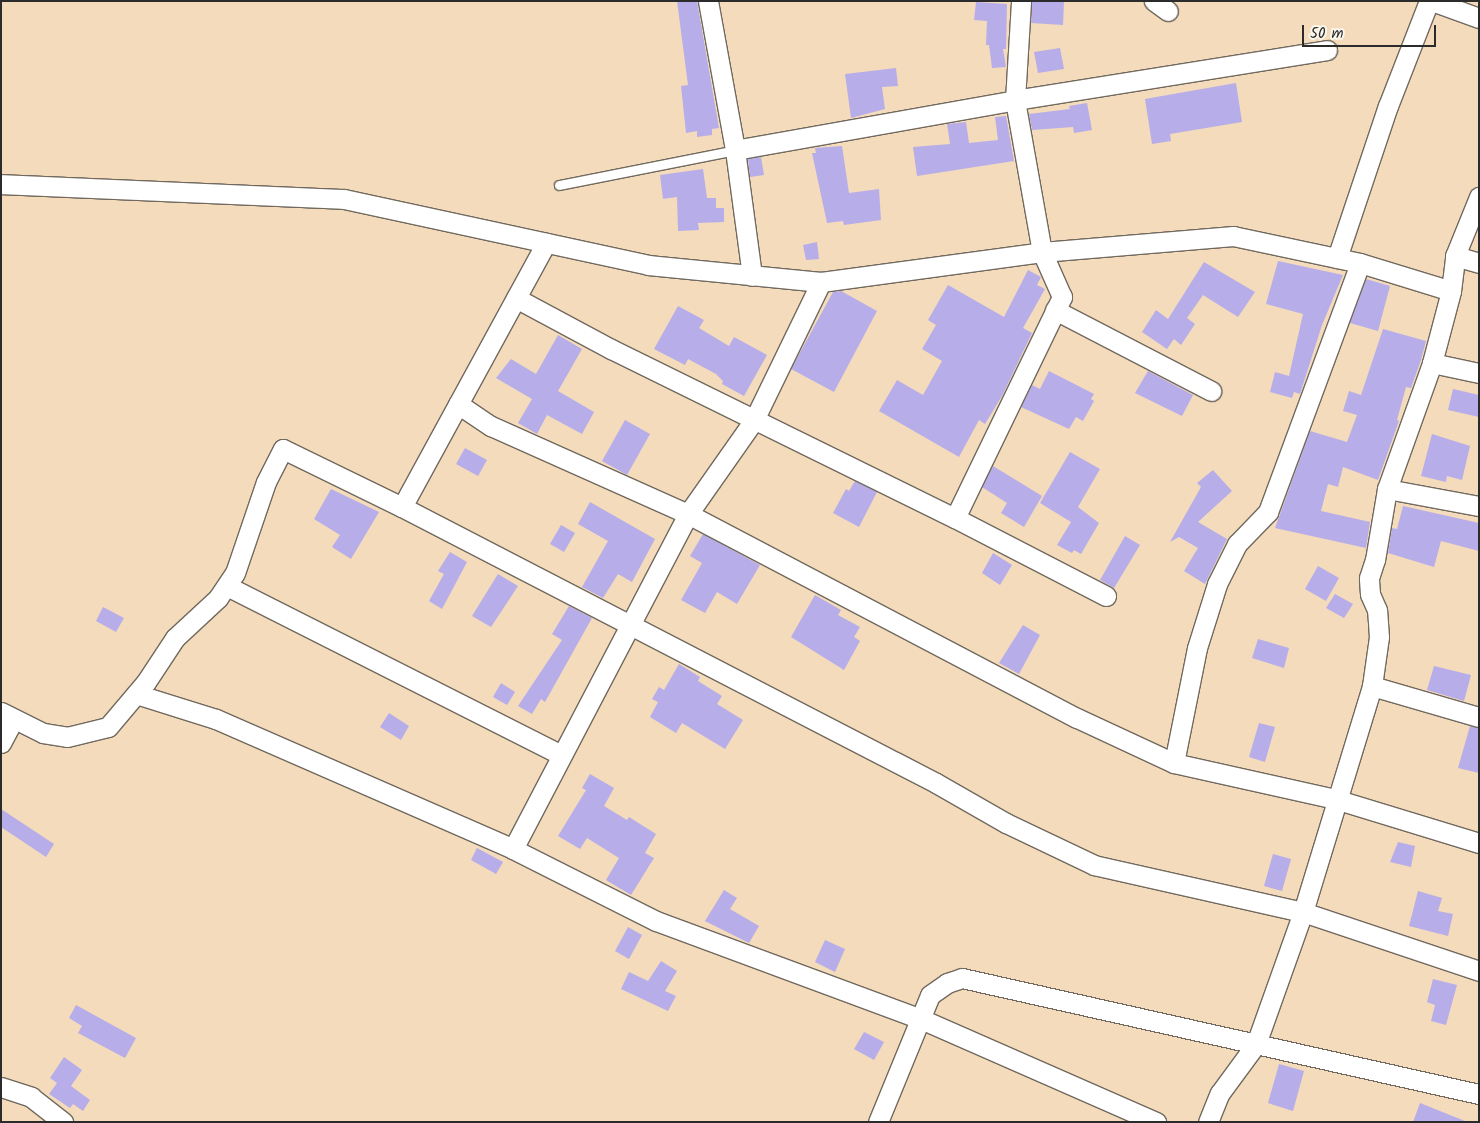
<!DOCTYPE html>
<html>
<head>
<meta charset="utf-8">
<style>
  body { margin:0 }
  #map { position:relative; width:1480px; height:1123px; overflow:hidden; background:#f3dbbc; font-family:Kalam,sans-serif }
  div>[style] { position:absolute }
  [style*='--x'] { left:calc(var(--x)*1px); top:calc(var(--y)*1px); width:calc(var(--w)*1px); rotate:calc(var(--a)*1deg) }
  .building>* { inset:0; background:#b7ade9 }
  .roads { filter:drop-shadow(1px 0 #71695e) drop-shadow(-1px 0 #71695e) drop-shadow(0 1px #71695e) drop-shadow(0 -1px #71695e) }
  .service>* { height:9px; margin:-4.5px; padding:0 4.5px; transform-origin:4.5px; border-radius:4.5px; background:#fff }
  .minor>* { height:19px; margin:-9.5px; padding:0 9.5px; transform-origin:9.5px; border-radius:9.5px; background:#fff }
  span { translate:-50% -50%; white-space:nowrap; text-align:center; line-height:1.15; -webkit-text-stroke:5px #fbf7ec; paint-order:stroke }
  .frame { position:absolute; inset:0; border:2px solid #2b2b2b; pointer-events:none }
  .scale { position:absolute; left:1302px; top:25px; width:134px; height:22px; box-sizing:border-box; border:2px solid #2b2b2b; border-top:0; padding-left:6px; font-size:15px; line-height:18px; white-space:nowrap; color:#2b2b2b; -webkit-text-stroke:4px #fbf7ec; paint-order:stroke }
</style>
</head>
<body>
<div id="map">
  <div class="building">
    <i style="clip-path:polygon(677px 1px,697px 1px,719px 128px,712px 129px,712px 135px,697px 137px,697px 131px,686px 133px,681px 86px,688px 85px)"></i>
    <i style="clip-path:polygon(1032px 1px,1064px 1px,1063px 25px,1031px 23px)"></i>
    <i style="clip-path:polygon(976px 2px,1007px 4px,1006px 49px,1003px 49px,1006px 67px,992px 68px,989px 45px,986px 45px,987px 21px,974px 20px)"></i>
    <i style="clip-path:polygon(1060px 48px,1064px 69px,1038px 73px,1034px 52px)"></i>
    <i style="clip-path:polygon(896px 68px,898px 86px,882px 87px,885px 109px,851px 118px,845px 74px)"></i>
    <i style="clip-path:polygon(1236px 83px,1242px 122px,1170px 134px,1171px 141px,1152px 144px,1145px 99px)"></i>
    <i style="clip-path:polygon(1087px 103px,1092px 130px,1074px 133px,1073px 127px,1032px 130px,1029px 114px,1070px 109px,1069px 106px)"></i>
    <i style="clip-path:polygon(1006px 116px,1014px 161px,917px 176px,913px 147px,950px 144px,947px 124px,966px 122px,969px 143px,998px 140px,995px 117px)"></i>
    <i style="clip-path:polygon(842px 146px,849px 193px,879px 189px,881px 220px,844px 225px,843px 221px,827px 223px,812px 153px,816px 153px,815px 148px)"></i>
    <i style="clip-path:polygon(761px 157px,764px 175px,750px 177px,748px 159px)"></i>
    <i style="clip-path:polygon(703px 169px,707px 198px,716px 198px,716px 208px,724px 208px,724px 222px,698px 223px,699px 230px,678px 231px,677px 197px,663px 199px,660px 175px)"></i>
    <i style="clip-path:polygon(817px 242px,819px 259px,806px 260px,803px 245px)"></i>
    <i style="clip-path:polygon(1278px 261px,1343px 275px,1322px 325px,1300px 394px,1294px 392px,1292px 398px,1270px 392px,1275px 372px,1289px 376px,1303px 314px,1266px 304px)"></i>
    <i style="clip-path:polygon(1204px 262px,1255px 292px,1238px 317px,1203px 295px,1187px 318px,1195px 324px,1181px 345px,1174px 339px,1167px 349px,1142px 332px,1156px 310px,1168px 319px)"></i>
    <i style="clip-path:polygon(1028px 270px,1041px 277px,1037px 285px,1045px 289px,1023px 328px,1032px 333px,1002px 396px,985px 424px,979px 420px,959px 457px,879px 411px,897px 380px,923px 395px,942px 361px,922px 349px,936px 325px,928px 320px,948px 285px,1004px 317px)"></i>
    <i style="clip-path:polygon(1366px 279px,1390px 286px,1378px 331px,1350px 323px)"></i>
    <i style="clip-path:polygon(841px 291px,877px 311px,834px 392px,791px 369px,833px 292px)"></i>
    <i style="clip-path:polygon(678px 306px,704px 320px,699px 328px,729px 346px,734px 337px,767px 355px,744px 396px,722px 384px,723px 381px,716px 374px,688px 359px,685px 365px,654px 349px)"></i>
    <i style="clip-path:polygon(1383px 329px,1426px 341px,1421px 360px,1411px 388px,1406px 387px,1397px 420px,1399px 421px,1378px 480px,1343px 467px,1338px 487px,1328px 484px,1321px 511px,1370px 522px,1366px 548px,1275px 528px,1310px 431px,1347px 442px,1357px 415px,1343px 411px,1349px 391px,1361px 395px)"></i>
    <i style="clip-path:polygon(558px 335px,582px 349px,558px 391px,594px 412px,582px 434px,547px 415px,537px 434px,518px 423px,532px 399px,496px 378px,511px 359px,536px 374px)"></i>
    <i style="clip-path:polygon(1049px 371px,1094px 394px,1091px 399px,1094px 401px,1083px 421px,1076px 417px,1069px 429px,1021px 407px,1032px 385px,1040px 389px)"></i>
    <i style="clip-path:polygon(1148px 371px,1193px 395px,1182px 416px,1135px 393px)"></i>
    <i style="clip-path:polygon(1453px 389px,1479px 395px,1479px 417px,1448px 410px)"></i>
    <i style="clip-path:polygon(625px 420px,650px 434px,627px 475px,602px 461px)"></i>
    <i style="clip-path:polygon(1432px 434px,1470px 446px,1462px 480px,1447px 476px,1446px 482px,1421px 476px)"></i>
    <i style="clip-path:polygon(465px 448px,487px 460px,478px 476px,456px 464px)"></i>
    <i style="clip-path:polygon(1070px 452px,1100px 469px,1078px 507px,1099px 523px,1081px 554px,1074px 550px,1072px 553px,1057px 545px,1071px 522px,1040px 503px)"></i>
    <i style="clip-path:polygon(993px 466px,1042px 496px,1024px 527px,1001px 513px,1007px 503px,982px 487px)"></i>
    <i style="clip-path:polygon(1213px 470px,1232px 491px,1198px 522px,1227px 539px,1205px 584px,1184px 571px,1198px 548px,1179px 537px,1170px 542px,1201px 487px,1197px 483px)"></i>
    <i style="clip-path:polygon(855px 481px,877px 492px,859px 527px,833px 513px,846px 489px,849px 491px)"></i>
    <i style="clip-path:polygon(331px 489px,379px 512px,351px 559px,332px 547px,340px 535px,314px 519px)"></i>
    <i style="clip-path:polygon(590px 502px,655px 539px,632px 582px,618px 574px,603px 598px,582px 587px,608px 541px,578px 524px)"></i>
    <i style="clip-path:polygon(1403px 506px,1479px 523px,1479px 551px,1441px 541px,1434px 567px,1388px 553px,1392px 528px,1397px 529px)"></i>
    <i style="clip-path:polygon(561px 525px,575px 533px,564px 552px,550px 544px)"></i>
    <i style="clip-path:polygon(703px 534px,760px 565px,737px 604px,717px 592px,705px 613px,681px 600px,702px 563px,690px 556px)"></i>
    <i style="clip-path:polygon(1125px 536px,1140px 545px,1114px 588px,1100px 580px)"></i>
    <i style="clip-path:polygon(450px 552px,467px 562px,442px 609px,429px 601px,444px 574px,438px 571px)"></i>
    <i style="clip-path:polygon(993px 553px,1012px 565px,1000px 585px,982px 573px)"></i>
    <i style="clip-path:polygon(1318px 566px,1339px 578px,1326px 601px,1305px 589px)"></i>
    <i style="clip-path:polygon(498px 574px,518px 586px,491px 627px,472px 616px)"></i>
    <i style="clip-path:polygon(1335px 594px,1353px 604px,1344px 618px,1326px 608px)"></i>
    <i style="clip-path:polygon(815px 595px,841px 610px,838px 615px,860px 627px,854px 637px,860px 641px,844px 670px,791px 637px)"></i>
    <i style="clip-path:polygon(569px 606px,592px 618px,545px 702px,541px 699px,532px 714px,518px 706px,562px 640px,552px 634px)"></i>
    <i style="clip-path:polygon(103px 607px,124px 618px,116px 632px,96px 621px)"></i>
    <i style="clip-path:polygon(1023px 625px,1040px 635px,1019px 674px,999px 663px)"></i>
    <i style="clip-path:polygon(1258px 639px,1289px 648px,1284px 668px,1252px 658px)"></i>
    <i style="clip-path:polygon(679px 664px,700px 677px,698px 681px,722px 696px,717px 704px,743px 720px,725px 749px,682px 723px,676px 733px,650px 717px,658px 702px,652px 699px,659px 687px,664px 690px)"></i>
    <i style="clip-path:polygon(1434px 666px,1471px 675px,1464px 701px,1427px 690px)"></i>
    <i style="clip-path:polygon(501px 683px,515px 692px,507px 705px,493px 697px)"></i>
    <i style="clip-path:polygon(389px 713px,409px 726px,401px 740px,380px 727px)"></i>
    <i style="clip-path:polygon(1259px 723px,1275px 727px,1265px 762px,1249px 757px)"></i>
    <i style="clip-path:polygon(1470px 726px,1479px 728px,1479px 773px,1458px 768px)"></i>
    <i style="clip-path:polygon(590px 774px,614px 788px,604px 806px,627px 820px,629px 817px,656px 834px,645px 853px,654px 858px,631px 895px,606px 880px,619px 858px,587px 838px,580px 849px,558px 836px,586px 790px,582px 788px)"></i>
    <i style="clip-path:polygon(1px 809px,54px 844px,46px 857px,1px 827px)"></i>
    <i style="clip-path:polygon(1398px 842px,1415px 846px,1411px 867px,1390px 862px)"></i>
    <i style="clip-path:polygon(477px 848px,503px 862px,496px 874px,471px 860px)"></i>
    <i style="clip-path:polygon(1273px 854px,1291px 859px,1282px 891px,1264px 886px)"></i>
    <i style="clip-path:polygon(724px 890px,737px 898px,730px 909px,759px 926px,749px 943px,705px 921px)"></i>
    <i style="clip-path:polygon(1418px 891px,1442px 898px,1438px 911px,1453px 914px,1448px 936px,1409px 926px)"></i>
    <i style="clip-path:polygon(628px 927px,642px 935px,629px 959px,615px 951px)"></i>
    <i style="clip-path:polygon(825px 940px,845px 949px,835px 972px,815px 962px)"></i>
    <i style="clip-path:polygon(661px 961px,677px 971px,665px 991px,676px 996px,668px 1011px,621px 989px,629px 972px,648px 981px)"></i>
    <i style="clip-path:polygon(1433px 979px,1457px 985px,1446px 1025px,1431px 1021px,1435px 1005px,1427px 1002px)"></i>
    <i style="clip-path:polygon(76px 1005px,136px 1038px,125px 1058px,78px 1033px,82px 1026px,69px 1018px)"></i>
    <i style="clip-path:polygon(864px 1032px,884px 1042px,874px 1060px,854px 1049px)"></i>
    <i style="clip-path:polygon(64px 1057px,82px 1070px,71px 1086px,90px 1100px,83px 1111px,73px 1104px,70px 1108px,49px 1094px,57px 1083px,50px 1078px)"></i>
    <i style="clip-path:polygon(1279px 1064px,1304px 1071px,1293px 1111px,1268px 1103px)"></i>
    <i style="clip-path:polygon(1420px 1103px,1465px 1121px,1465px 1122px,1413px 1122px)"></i>
  </div>
  <div class="roads">
    <div class="service">
      <i style="--x:559;--y:185;--w:179;--a:-11.2"></i>
    </div>
    <div class="minor">
      <i style="--x:708;--y:1;--w:151;--a:79.7"></i>
      <i style="--x:735;--y:150;--w:127;--a:82.3"></i>
      <i style="--x:1154;--y:1;--w:17;--a:36"></i>
      <i style="--x:1432;--y:1;--w:50;--a:19.9"></i>
      <i style="--x:735;--y:150;--w:284;--a:-10.1"></i>
      <i style="--x:1015;--y:100;--w:316;--a:-9.1"></i>
      <i style="--x:1;--y:184;--w:343;--a:2.5"></i>
      <i style="--x:344;--y:199;--w:311;--a:12.2"></i>
      <i style="--x:648;--y:265;--w:174;--a:5.6"></i>
      <i style="--x:821;--y:282;--w:223;--a:-7.7"></i>
      <i style="--x:1042;--y:252;--w:192;--a:-4.8"></i>
      <i style="--x:1233;--y:236;--w:130;--a:12"></i>
      <i style="--x:1360;--y:263;--w:95;--a:17.1"></i>
      <i style="--x:1455;--y:256;--w:25;--a:16"></i>
      <i style="--x:1337;--y:258;--w:160;--a:-71.5"></i>
      <i style="--x:1388;--y:106;--w:113;--a:-68.7"></i>
      <i style="--x:516;--y:298;--w:108;--a:28.2"></i>
      <i style="--x:611;--y:349;--w:383;--a:26.2"></i>
      <i style="--x:955;--y:518;--w:246;--a:-64.2"></i>
      <i style="--x:1062;--y:297;--w:49;--a:-114"></i>
      <i style="--x:1042;--y:252;--w:154;--a:-100.1"></i>
      <i style="--x:1015;--y:100;--w:99;--a:-86.5"></i>
      <i style="--x:1055;--y:310;--w:176;--a:27.4"></i>
      <i style="--x:1432;--y:363;--w:48;--a:12"></i>
      <i style="--x:458;--y:404;--w:40;--a:34"></i>
      <i style="--x:491;--y:426;--w:216;--a:24.1"></i>
      <i style="--x:688;--y:514;--w:439;--a:27.7"></i>
      <i style="--x:1077;--y:718;--w:107;--a:24.9"></i>
      <i style="--x:1174;--y:763;--w:165;--a:12.6"></i>
      <i style="--x:1335;--y:799;--w:151;--a:17"></i>
      <i style="--x:1387;--y:489;--w:94;--a:10.5"></i>
      <i style="--x:402;--y:507;--w:301;--a:-61.4"></i>
      <i style="--x:955;--y:518;--w:170;--a:27.3"></i>
      <i style="--x:227;--y:586;--w:374;--a:26.8"></i>
      <i style="--x:1372;--y:686;--w:111;--a:16.2"></i>
      <i style="--x:136;--y:694;--w:84;--a:17.4"></i>
      <i style="--x:216;--y:719;--w:324;--a:23.6"></i>
      <i style="--x:513;--y:849;--w:160;--a:26.7"></i>
      <i style="--x:656;--y:921;--w:283;--a:20.3"></i>
      <i style="--x:921;--y:1019;--w:257;--a:23.7"></i>
      <i style="--x:1;--y:712;--w:47;--a:26.6"></i>
      <i style="--x:43;--y:733;--w:24;--a:9"></i>
      <i style="--x:67;--y:737;--w:42;--a:-13.7"></i>
      <i style="--x:108;--y:727;--w:59;--a:-49.8"></i>
      <i style="--x:146;--y:682;--w:53;--a:-56.6"></i>
      <i style="--x:175;--y:638;--w:59;--a:-42.9"></i>
      <i style="--x:218;--y:598;--w:30;--a:-56"></i>
      <i style="--x:235;--y:573;--w:96;--a:-71.2"></i>
      <i style="--x:266;--y:482;--w:37;--a:-63"></i>
      <i style="--x:283;--y:449;--w:132;--a:26"></i>
      <i style="--x:402;--y:507;--w:601;--a:27.33"></i>
      <i style="--x:936;--y:783;--w:81;--a:29.7"></i>
      <i style="--x:1006;--y:823;--w:98;--a:25.5"></i>
      <i style="--x:1094;--y:865;--w:214;--a:12.7"></i>
      <i style="--x:1303;--y:912;--w:186;--a:18.5"></i>
      <i style="--x:1;--y:743;--w:27;--a:-62"></i>
      <i style="--x:1174;--y:763;--w:117;--a:-78.7"></i>
      <i style="--x:1197;--y:648;--w:67;--a:-72.6"></i>
      <i style="--x:1217;--y:584;--w:45;--a:-63.4"></i>
      <i style="--x:1237;--y:544;--w:45;--a:-45.9"></i>
      <i style="--x:1268;--y:512;--w:265;--a:-69.7"></i>
      <i style="--x:513;--y:849;--w:378;--a:-62.4"></i>
      <i style="--x:688;--y:514;--w:115;--a:-54.9"></i>
      <i style="--x:754;--y:420;--w:153;--a:-64.1"></i>
      <i style="--x:1;--y:1087;--w:32;--a:18"></i>
      <i style="--x:31;--y:1097;--w:41;--a:38"></i>
      <i style="--x:878;--y:1122;--w:137;--a:-67.7"></i>
      <i style="--x:930;--y:995;--w:21;--a:-35"></i>
      <i style="--x:947;--y:983;--w:16;--a:-18"></i>
      <i style="--x:962;--y:978;--w:530;--a:12.65"></i>
      <i style="--x:1208;--y:1122;--w:31;--a:-68"></i>
      <i style="--x:1220;--y:1093;--w:61;--a:-53.7"></i>
      <i style="--x:1256;--y:1044;--w:140;--a:-70.4"></i>
      <i style="--x:1303;--y:912;--w:236;--a:-73"></i>
      <i style="--x:1372;--y:686;--w:49;--a:-81.9"></i>
      <i style="--x:1379;--y:637;--w:27;--a:-94"></i>
      <i style="--x:1377;--y:610;--w:17;--a:-114"></i>
      <i style="--x:1370;--y:594;--w:16;--a:-94"></i>
      <i style="--x:1369;--y:578;--w:19;--a:-72"></i>
      <i style="--x:1375;--y:560;--w:72;--a:-80.4"></i>
      <i style="--x:1387;--y:489;--w:134;--a:-70.3"></i>
      <i style="--x:1432;--y:363;--w:74;--a:-75.2"></i>
      <i style="--x:1451;--y:291;--w:35;--a:-83"></i>
      <i style="--x:1455;--y:256;--w:64;--a:-67.9"></i>
    </div>
  </div>
  <div class="frame"></div>
  <div class="scale">50 m</div>
</div>
</body>
</html>
